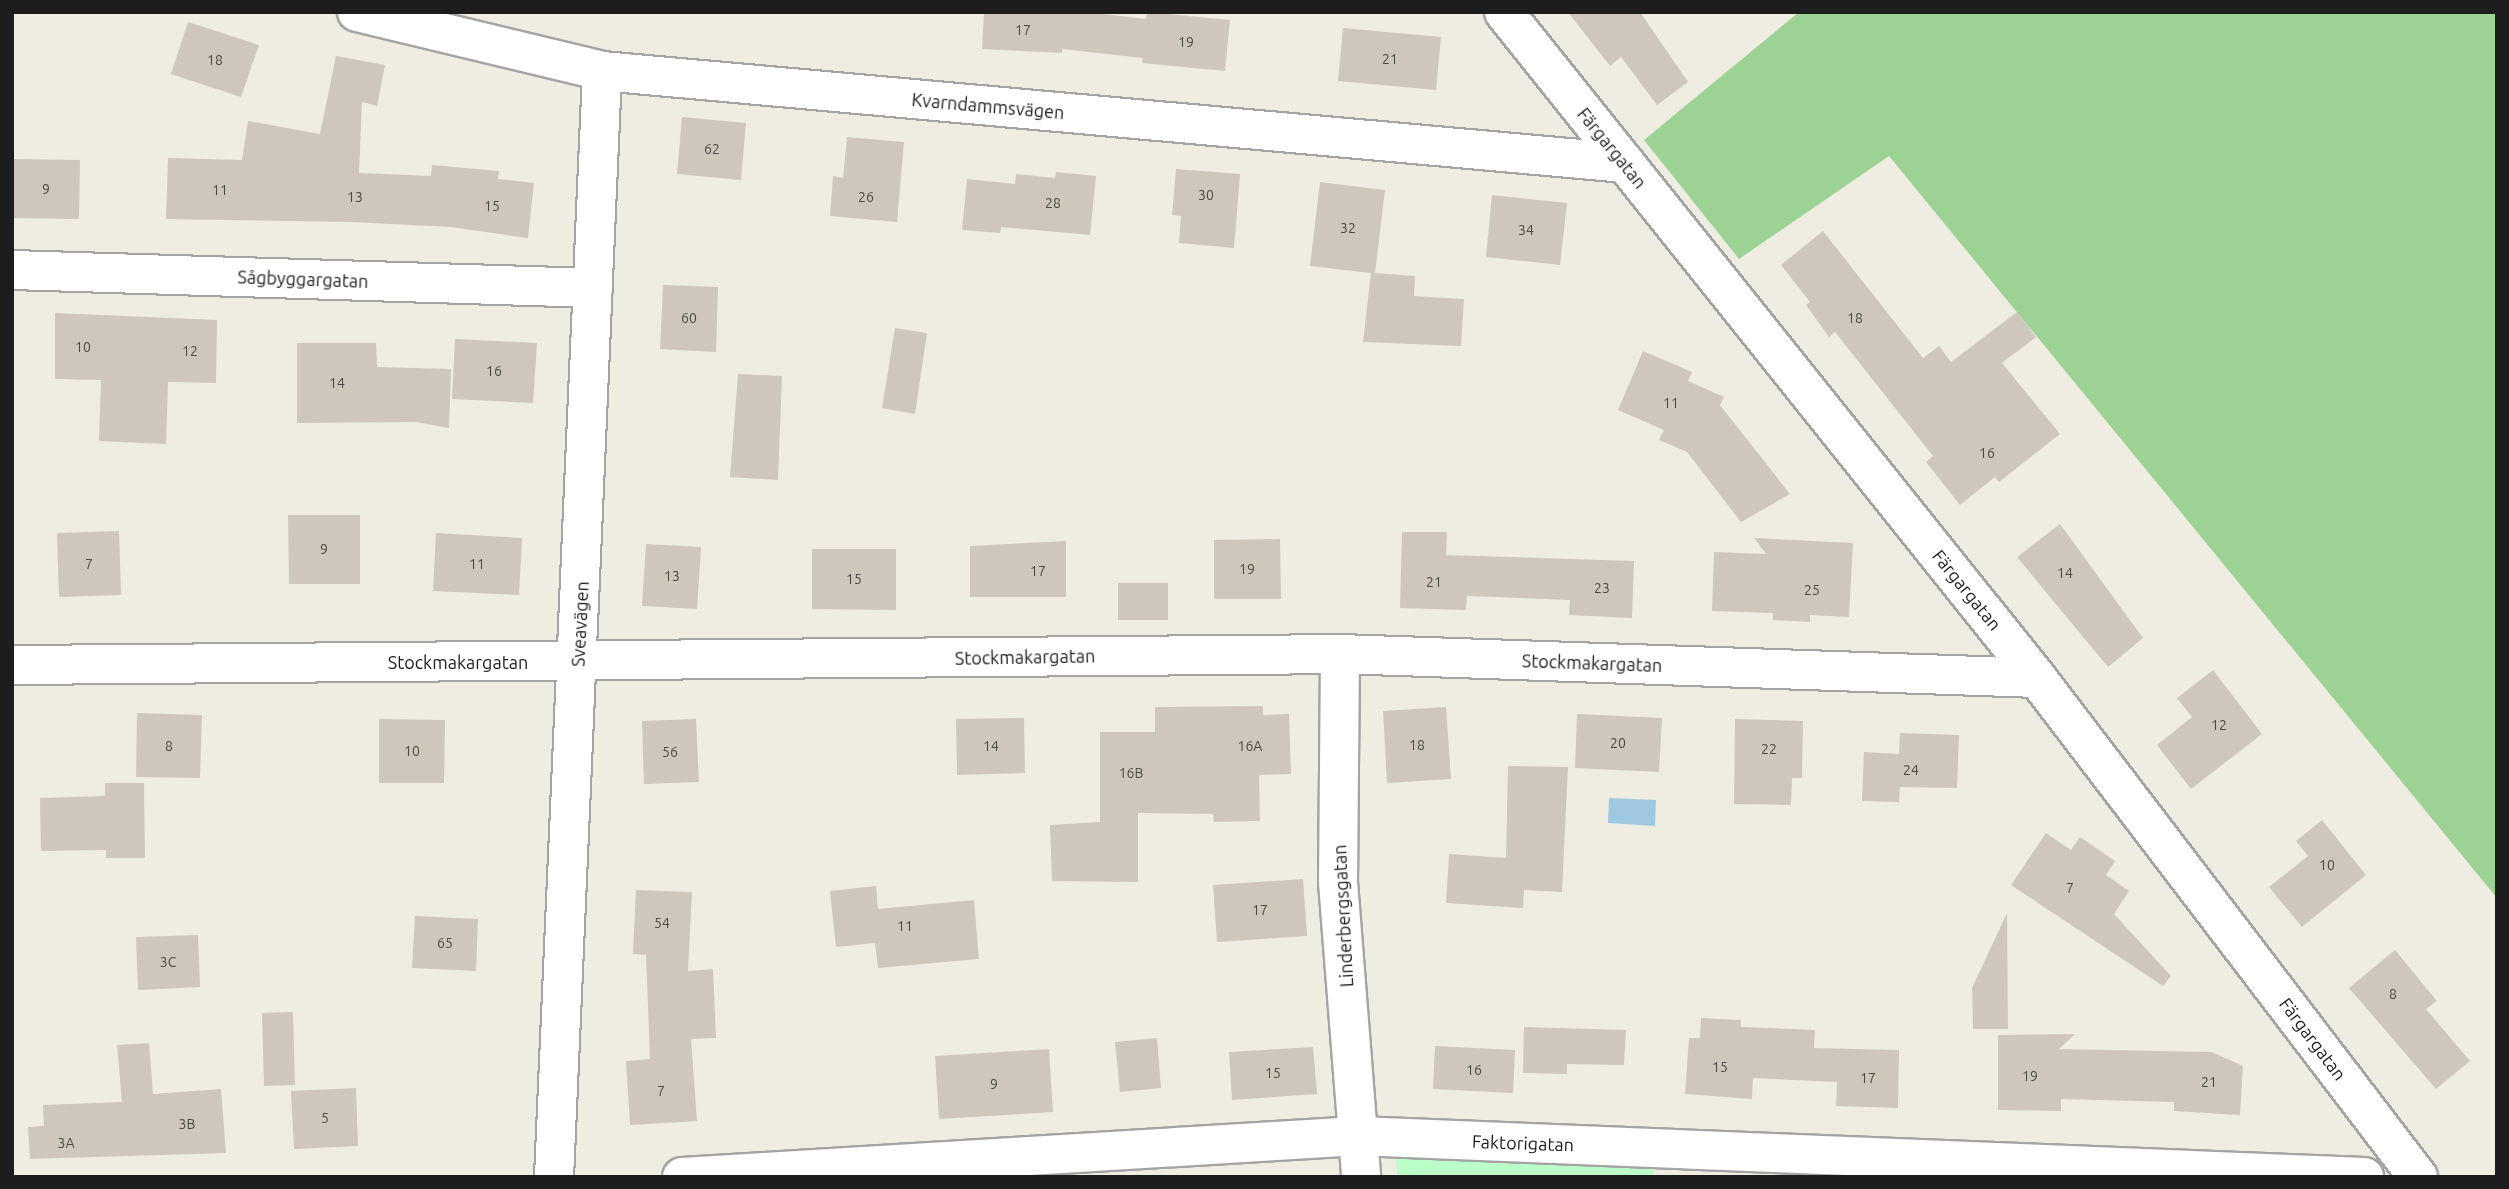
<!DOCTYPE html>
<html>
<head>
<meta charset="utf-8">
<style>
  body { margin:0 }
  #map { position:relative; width:2509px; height:1189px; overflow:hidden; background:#efede2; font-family:Ubuntu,sans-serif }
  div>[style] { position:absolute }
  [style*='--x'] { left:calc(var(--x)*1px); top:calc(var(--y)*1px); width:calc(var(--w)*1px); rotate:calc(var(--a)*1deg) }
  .forest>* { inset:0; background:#9cd293 }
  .park>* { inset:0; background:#bbfeca }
  .water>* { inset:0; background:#9fc8e1 }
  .building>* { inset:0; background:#cfc7bb }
  .roads { filter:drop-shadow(2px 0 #a4a4a4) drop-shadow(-2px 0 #a4a4a4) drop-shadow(0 2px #a4a4a4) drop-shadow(0 -2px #a4a4a4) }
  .minor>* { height:38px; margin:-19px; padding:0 19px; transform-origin:19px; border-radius:19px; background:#fff }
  span { translate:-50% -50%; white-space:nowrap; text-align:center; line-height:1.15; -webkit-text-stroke:6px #fff; paint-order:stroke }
  .number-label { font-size:14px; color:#4a4844 }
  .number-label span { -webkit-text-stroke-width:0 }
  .street-label { font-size:18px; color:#1d1d1d }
  .frame { position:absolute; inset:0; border:14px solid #1d1d1d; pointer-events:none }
</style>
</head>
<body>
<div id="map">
  <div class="forest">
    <i style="clip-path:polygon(1799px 12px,2497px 12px,2497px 898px,1889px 156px,1739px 259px,1644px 140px)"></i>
  </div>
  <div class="park">
    <i style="clip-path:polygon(1396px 1157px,1653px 1169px,1654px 1177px,1397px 1177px)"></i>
  </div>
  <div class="water">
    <i style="clip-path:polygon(1609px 798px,1656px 800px,1655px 826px,1608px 823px)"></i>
  </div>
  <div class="building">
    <i style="clip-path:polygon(984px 12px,1086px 12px,1146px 19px,1147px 12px,1230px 20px,1225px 71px,1142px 63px,1143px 58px,1062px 49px,1062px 53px,982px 49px)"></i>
    <i style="clip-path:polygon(1568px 12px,1640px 12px,1688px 82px,1657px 105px,1621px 57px,1610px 66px)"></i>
    <i style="clip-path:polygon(188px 22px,259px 45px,241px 97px,171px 74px)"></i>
    <i style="clip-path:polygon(1343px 28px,1441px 37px,1436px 90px,1338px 81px)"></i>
    <i style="clip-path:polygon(336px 56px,385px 65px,377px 106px,362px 102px,359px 173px,431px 176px,432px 165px,499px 171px,498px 179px,534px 183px,528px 238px,451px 227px,350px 222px,166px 219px,168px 158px,242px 160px,248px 121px,320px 134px)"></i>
    <i style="clip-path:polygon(682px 117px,746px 123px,741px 180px,677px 174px)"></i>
    <i style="clip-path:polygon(847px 137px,904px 142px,897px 222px,830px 216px,833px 176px,843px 178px)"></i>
    <i style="clip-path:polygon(12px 159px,80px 160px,79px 219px,12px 218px)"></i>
    <i style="clip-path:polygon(1176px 169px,1240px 174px,1234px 248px,1179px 243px,1181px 216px,1172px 215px)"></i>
    <i style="clip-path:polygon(1056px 172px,1096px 176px,1090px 235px,1001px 227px,1000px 233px,962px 230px,967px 179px,1015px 184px,1016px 174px,1055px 178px)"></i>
    <i style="clip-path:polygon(1320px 182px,1385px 190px,1375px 273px,1415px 276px,1414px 296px,1464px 299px,1461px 346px,1363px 342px,1371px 273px,1310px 266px)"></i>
    <i style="clip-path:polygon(1492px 195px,1567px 203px,1560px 265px,1486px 257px)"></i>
    <i style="clip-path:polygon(1823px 231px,1923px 358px,1939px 346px,1951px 362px,2017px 312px,2036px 337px,2002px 363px,2060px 434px,1999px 482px,1995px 477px,1960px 505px,1926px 462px,1933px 456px,1835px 332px,1829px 337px,1806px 305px,1810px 302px,1781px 265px)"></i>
    <i style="clip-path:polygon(663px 285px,718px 287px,716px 352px,660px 349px)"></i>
    <i style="clip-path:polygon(55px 313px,217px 320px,216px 383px,168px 382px,166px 444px,99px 441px,101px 380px,55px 379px)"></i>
    <i style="clip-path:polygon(895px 328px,927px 333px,915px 414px,882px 408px)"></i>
    <i style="clip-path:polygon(455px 339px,537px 343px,533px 403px,452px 399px)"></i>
    <i style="clip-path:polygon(297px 343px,376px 343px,377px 367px,451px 369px,449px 428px,416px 422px,297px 423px)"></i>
    <i style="clip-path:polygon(1643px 351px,1692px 372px,1688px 381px,1724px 397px,1720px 405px,1790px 494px,1741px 522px,1687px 452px,1659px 440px,1664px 430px,1618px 410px)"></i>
    <i style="clip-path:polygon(738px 374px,782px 376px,778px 480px,730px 477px)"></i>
    <i style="clip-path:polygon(288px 515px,360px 515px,360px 584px,289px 584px)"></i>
    <i style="clip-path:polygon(2060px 524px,2143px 638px,2108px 667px,2017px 557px)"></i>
    <i style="clip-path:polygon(119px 531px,121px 595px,59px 597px,57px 533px)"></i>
    <i style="clip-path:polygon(1402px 532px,1447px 532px,1446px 555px,1634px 561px,1632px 618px,1569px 615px,1570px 600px,1467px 596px,1466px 610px,1400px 608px)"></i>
    <i style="clip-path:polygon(436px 533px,522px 538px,519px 595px,433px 591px)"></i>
    <i style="clip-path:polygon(1754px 538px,1853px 543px,1849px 617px,1810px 615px,1810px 622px,1773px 620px,1773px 613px,1712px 611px,1714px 552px,1766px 554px)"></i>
    <i style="clip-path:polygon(1280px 539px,1281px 599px,1214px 599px,1214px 540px)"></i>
    <i style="clip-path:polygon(1066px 541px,1066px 597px,970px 597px,970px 546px)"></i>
    <i style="clip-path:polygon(646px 544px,701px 547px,697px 609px,642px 606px)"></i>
    <i style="clip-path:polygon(812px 549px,896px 549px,896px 610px,812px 609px)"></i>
    <i style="clip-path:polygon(1118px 583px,1168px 583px,1168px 620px,1118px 620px)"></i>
    <i style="clip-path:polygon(2213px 670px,2262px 734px,2191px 789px,2157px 745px,2192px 717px,2177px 698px)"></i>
    <i style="clip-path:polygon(1263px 706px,1263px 715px,1289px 714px,1291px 774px,1259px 775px,1260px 821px,1214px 822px,1213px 814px,1138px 813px,1138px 882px,1052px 881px,1050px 825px,1100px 822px,1100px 732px,1155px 732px,1155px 707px)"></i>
    <i style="clip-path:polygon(1446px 707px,1451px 779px,1387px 783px,1383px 711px)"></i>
    <i style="clip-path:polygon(137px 713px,202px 715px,200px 778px,136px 777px)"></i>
    <i style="clip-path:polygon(1577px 714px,1662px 718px,1659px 772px,1575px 768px)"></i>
    <i style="clip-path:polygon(1024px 718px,1025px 773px,957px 775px,956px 719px)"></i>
    <i style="clip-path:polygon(379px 719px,445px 720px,444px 783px,379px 783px)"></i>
    <i style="clip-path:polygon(696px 719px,699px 782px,644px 784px,642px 721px)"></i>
    <i style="clip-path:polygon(1735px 719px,1803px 721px,1802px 778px,1792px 778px,1791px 805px,1734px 804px)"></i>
    <i style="clip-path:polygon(1900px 733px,1959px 735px,1957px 788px,1900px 787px,1899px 802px,1862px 801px,1864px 752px,1899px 754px)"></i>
    <i style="clip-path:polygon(1508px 766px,1568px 767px,1562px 892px,1524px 890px,1523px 908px,1446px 903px,1449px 854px,1506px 858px)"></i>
    <i style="clip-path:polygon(105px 783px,144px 783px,145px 858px,106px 858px,106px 850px,41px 851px,40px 798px,105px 796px)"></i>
    <i style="clip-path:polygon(2322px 820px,2366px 875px,2302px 927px,2269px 887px,2308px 856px,2296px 841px)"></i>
    <i style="clip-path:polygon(2046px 833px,2071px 850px,2080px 837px,2115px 861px,2106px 875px,2129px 891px,2114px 914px,2171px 976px,2163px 986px,2011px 885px)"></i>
    <i style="clip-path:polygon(1303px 879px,1307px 936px,1217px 942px,1213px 885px)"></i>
    <i style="clip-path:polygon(876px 886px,878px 909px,974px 900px,979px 959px,878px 968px,875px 943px,836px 947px,830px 891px)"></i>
    <i style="clip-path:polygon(636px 890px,692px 892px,688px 971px,713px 969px,716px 1038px,691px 1039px,697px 1121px,630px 1125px,626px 1061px,650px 1059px,646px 955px,633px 954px)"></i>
    <i style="clip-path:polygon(2007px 913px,2008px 1029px,1973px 1029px,1972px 988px)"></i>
    <i style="clip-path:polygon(415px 916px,478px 919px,476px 971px,412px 968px)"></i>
    <i style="clip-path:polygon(198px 935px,200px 987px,138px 990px,136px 937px)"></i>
    <i style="clip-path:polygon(2395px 950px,2437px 1001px,2426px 1009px,2470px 1061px,2436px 1089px,2349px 988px)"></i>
    <i style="clip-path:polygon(293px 1012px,295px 1085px,264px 1086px,262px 1013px)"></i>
    <i style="clip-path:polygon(1701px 1018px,1741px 1020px,1741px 1027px,1815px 1030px,1814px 1048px,1899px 1050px,1898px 1108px,1836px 1106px,1837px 1082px,1753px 1078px,1752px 1099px,1685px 1094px,1689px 1038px,1700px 1038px)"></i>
    <i style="clip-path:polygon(1524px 1027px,1626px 1030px,1624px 1065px,1567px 1064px,1567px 1074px,1523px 1073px)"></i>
    <i style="clip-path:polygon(2075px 1034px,2059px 1049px,2212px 1052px,2243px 1066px,2240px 1115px,2174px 1111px,2174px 1102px,2061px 1099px,2061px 1111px,1998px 1110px,1998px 1035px)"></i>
    <i style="clip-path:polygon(1157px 1038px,1161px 1088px,1120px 1092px,1115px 1042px)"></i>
    <i style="clip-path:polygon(149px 1043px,153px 1094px,221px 1089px,226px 1153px,30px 1159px,28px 1127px,44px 1126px,43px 1105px,122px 1102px,117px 1045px)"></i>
    <i style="clip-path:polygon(1435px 1046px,1515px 1050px,1513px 1093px,1433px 1089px)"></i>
    <i style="clip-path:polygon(1313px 1047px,1317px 1094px,1232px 1100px,1229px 1052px)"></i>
    <i style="clip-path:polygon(1049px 1049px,1053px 1112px,939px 1119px,935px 1056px)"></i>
    <i style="clip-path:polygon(356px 1088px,358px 1146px,294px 1149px,291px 1091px)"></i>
  </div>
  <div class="roads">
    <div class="minor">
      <i style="--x:357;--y:12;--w:252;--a:13.5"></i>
      <i style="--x:602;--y:71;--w:1027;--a:5.14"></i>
      <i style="--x:1504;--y:12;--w:853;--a:51.33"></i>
      <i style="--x:2037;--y:678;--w:628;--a:52.64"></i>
      <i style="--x:12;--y:270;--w:581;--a:1.77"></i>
      <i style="--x:1340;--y:654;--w:228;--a:90.5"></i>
      <i style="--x:1338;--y:882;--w:296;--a:85.5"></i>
      <i style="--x:12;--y:665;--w:1328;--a:-0.47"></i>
      <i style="--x:1340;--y:654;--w:697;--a:1.97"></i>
      <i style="--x:554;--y:1177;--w:1107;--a:-87.51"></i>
      <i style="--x:682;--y:1177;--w:677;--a:-3.47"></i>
      <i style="--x:1358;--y:1136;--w:1007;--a:2.33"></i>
    </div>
  </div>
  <div class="number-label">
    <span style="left:1023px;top:30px">17</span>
    <span style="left:1186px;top:42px">19</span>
    <span style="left:1390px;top:59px">21</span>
    <span style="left:215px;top:60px">18</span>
    <span style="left:712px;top:149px">62</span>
    <span style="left:46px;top:189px">9</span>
    <span style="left:220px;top:190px">11</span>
    <span style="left:1206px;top:195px">30</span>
    <span style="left:355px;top:197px">13</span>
    <span style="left:866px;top:197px">26</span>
    <span style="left:1053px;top:203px">28</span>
    <span style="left:492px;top:206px">15</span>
    <span style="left:1348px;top:228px">32</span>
    <span style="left:1526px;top:230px">34</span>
    <span style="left:689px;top:318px">60</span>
    <span style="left:1855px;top:318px">18</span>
    <span style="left:83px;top:347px">10</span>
    <span style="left:190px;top:351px">12</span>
    <span style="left:494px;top:371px">16</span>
    <span style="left:337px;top:383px">14</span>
    <span style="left:1671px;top:403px">11</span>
    <span style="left:1987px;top:453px">16</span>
    <span style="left:324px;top:549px">9</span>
    <span style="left:89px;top:564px">7</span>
    <span style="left:477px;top:564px">11</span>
    <span style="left:1247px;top:569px">19</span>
    <span style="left:1038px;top:571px">17</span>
    <span style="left:2065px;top:573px">14</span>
    <span style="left:672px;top:576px">13</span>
    <span style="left:854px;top:579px">15</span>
    <span style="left:1434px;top:582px">21</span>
    <span style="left:1602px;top:588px">23</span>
    <span style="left:1812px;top:590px">25</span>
    <span style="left:2219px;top:725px">12</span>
    <span style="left:1618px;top:743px">20</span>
    <span style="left:1417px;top:745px">18</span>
    <span style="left:169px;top:746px">8</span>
    <span style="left:991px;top:746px">14</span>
    <span style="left:1250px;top:746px">16A</span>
    <span style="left:1769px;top:749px">22</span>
    <span style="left:412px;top:751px">10</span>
    <span style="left:670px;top:752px">56</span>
    <span style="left:1911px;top:770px">24</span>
    <span style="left:1131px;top:773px">16B</span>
    <span style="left:2327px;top:865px">10</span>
    <span style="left:2070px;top:888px">7</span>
    <span style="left:1260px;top:910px">17</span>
    <span style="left:662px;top:923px">54</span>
    <span style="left:905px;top:926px">11</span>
    <span style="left:445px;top:943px">65</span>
    <span style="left:168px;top:962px">3C</span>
    <span style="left:2393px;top:994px">8</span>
    <span style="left:1720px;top:1067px">15</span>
    <span style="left:1474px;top:1070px">16</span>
    <span style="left:1273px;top:1073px">15</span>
    <span style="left:2030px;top:1076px">19</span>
    <span style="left:1868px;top:1078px">17</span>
    <span style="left:2209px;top:1082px">21</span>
    <span style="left:994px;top:1084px">9</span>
    <span style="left:661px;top:1091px">7</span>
    <span style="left:325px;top:1118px">5</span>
    <span style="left:187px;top:1124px">3B</span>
    <span style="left:66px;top:1143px">3A</span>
  </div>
  <div class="street-label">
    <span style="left:988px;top:106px;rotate:5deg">Kvarndammsvägen</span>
    <span style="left:1612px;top:148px;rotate:51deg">Färgargatan</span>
    <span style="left:303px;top:279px;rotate:2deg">Sågbyggargatan</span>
    <span style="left:1967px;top:590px;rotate:51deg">Färgargatan</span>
    <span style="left:580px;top:624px;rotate:-87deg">Sveavägen</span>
    <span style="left:1025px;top:657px;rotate:-1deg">Stockmakargatan</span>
    <span style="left:458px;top:662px">Stockmakargatan</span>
    <span style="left:1592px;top:663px;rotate:2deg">Stockmakargatan</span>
    <span style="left:1343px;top:916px;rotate:-93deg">Linderbergsgatan</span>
    <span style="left:2313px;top:1039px;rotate:53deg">Färgargatan</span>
    <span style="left:1523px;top:1143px;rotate:2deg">Faktorigatan</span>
  </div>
  <div class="frame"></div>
</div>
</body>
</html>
